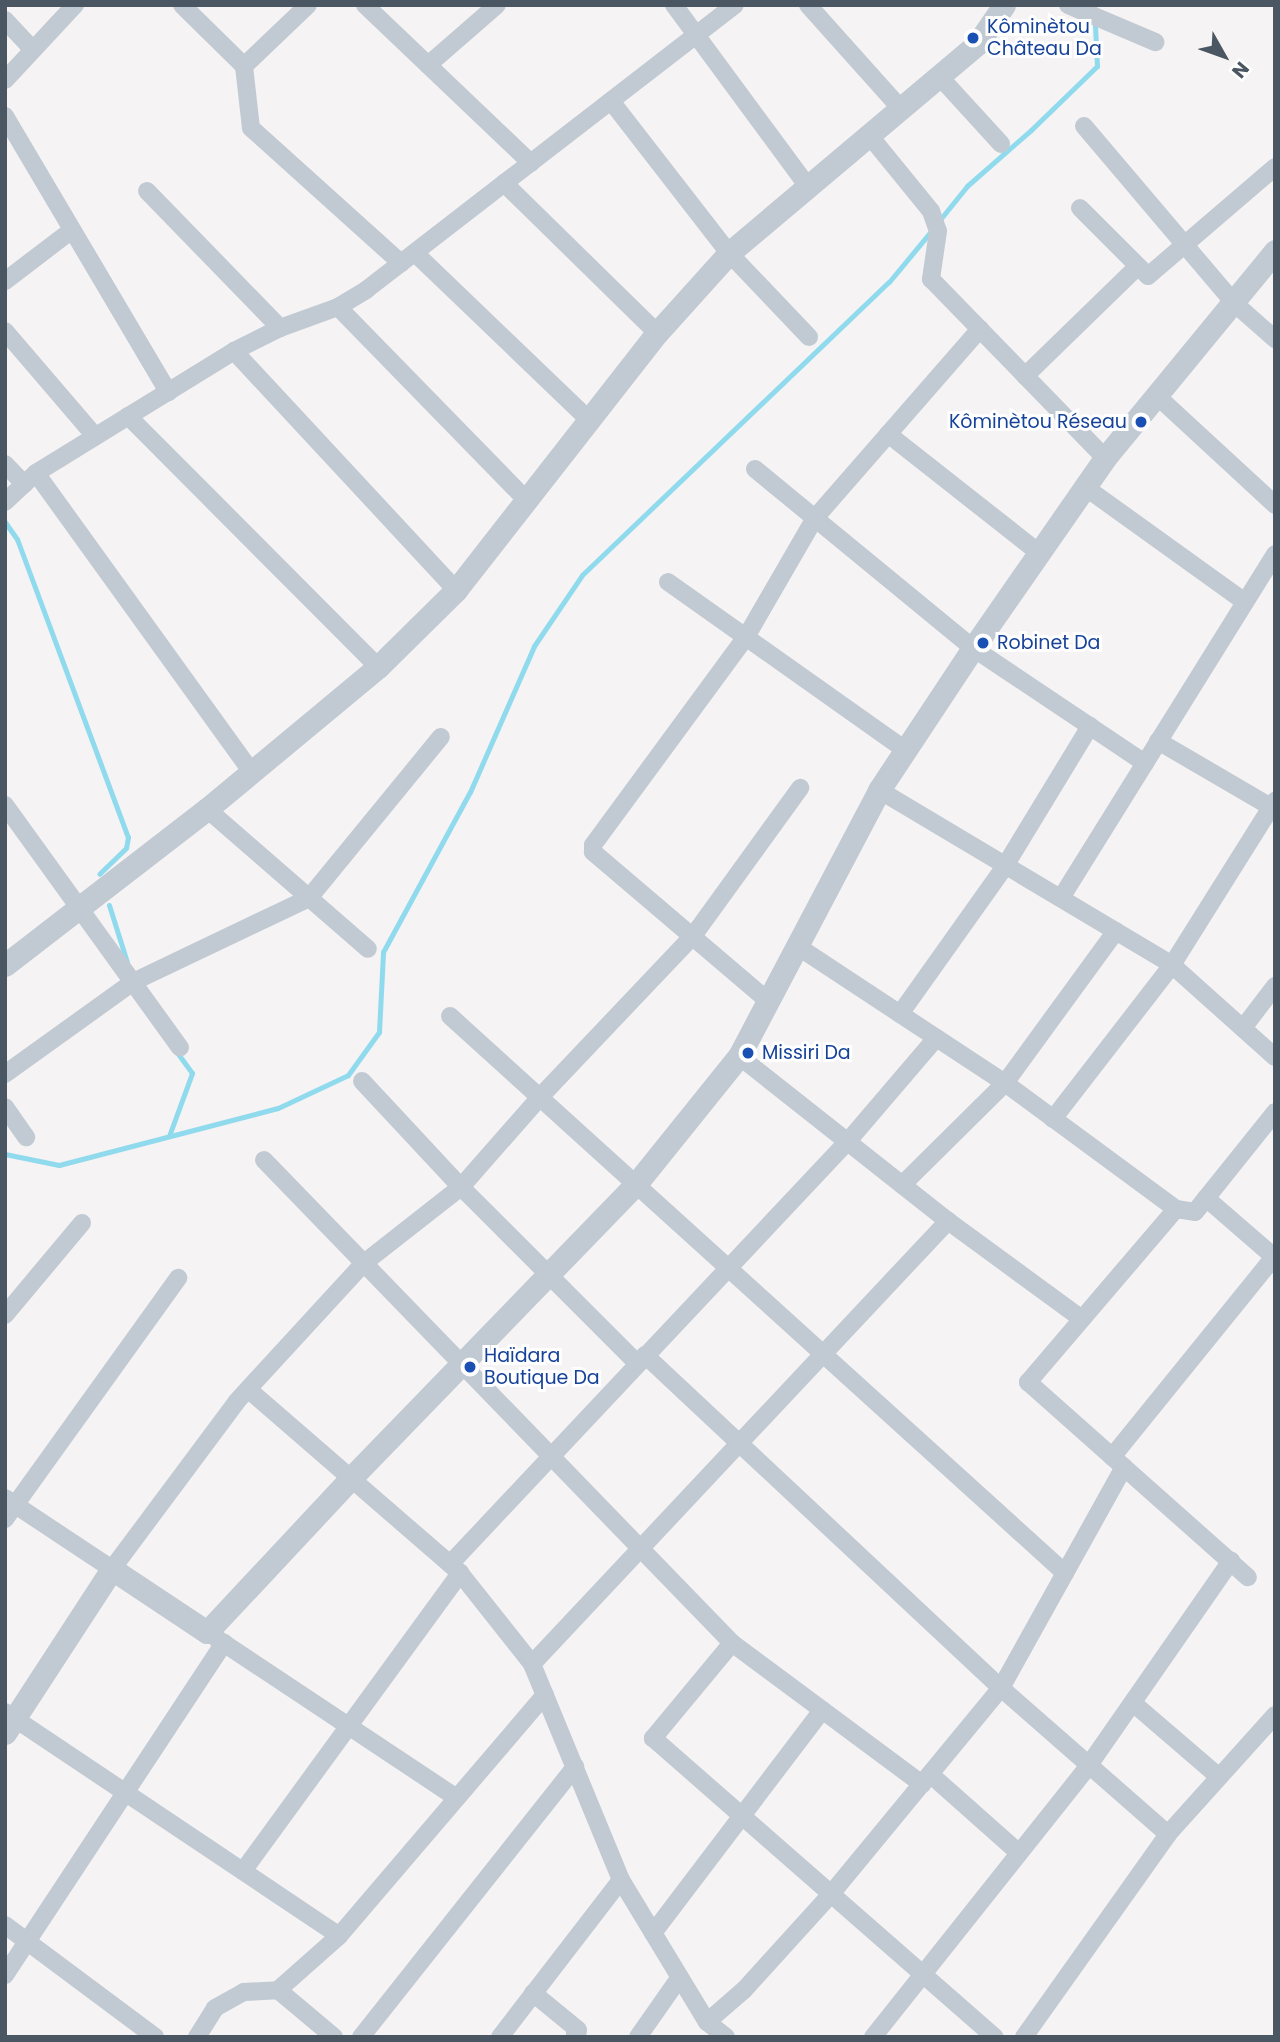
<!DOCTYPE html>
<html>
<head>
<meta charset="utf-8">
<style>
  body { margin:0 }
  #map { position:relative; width:1280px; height:2042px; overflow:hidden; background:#f5f3f3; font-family:Poppins,sans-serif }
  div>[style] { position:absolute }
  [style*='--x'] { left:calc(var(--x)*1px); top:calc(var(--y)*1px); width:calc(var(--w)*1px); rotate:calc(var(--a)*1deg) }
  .stream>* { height:5px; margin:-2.5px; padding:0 2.5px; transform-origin:2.5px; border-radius:2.5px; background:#90daee }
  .minor>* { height:18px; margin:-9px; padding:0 9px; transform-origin:9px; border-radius:9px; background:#c1cad2 }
  .tertiary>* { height:23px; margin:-11.5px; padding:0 11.5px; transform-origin:11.5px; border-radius:11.5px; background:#c1cad2 }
  .dots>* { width:19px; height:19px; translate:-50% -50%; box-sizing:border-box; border:4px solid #fff; border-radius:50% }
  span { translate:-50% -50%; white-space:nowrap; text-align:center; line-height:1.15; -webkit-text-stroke:6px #fff; paint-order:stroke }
  .transit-label { font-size:19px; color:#164399 }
  .left { translate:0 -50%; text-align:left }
  .right { translate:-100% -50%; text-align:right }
  .frame { position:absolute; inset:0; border:7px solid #4a5661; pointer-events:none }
  .north { position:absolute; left:1189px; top:21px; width:70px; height:70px; -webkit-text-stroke:5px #fff; paint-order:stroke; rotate:130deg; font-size:19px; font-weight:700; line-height:28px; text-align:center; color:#4a5661 }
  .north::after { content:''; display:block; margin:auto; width:24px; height:32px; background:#4a5661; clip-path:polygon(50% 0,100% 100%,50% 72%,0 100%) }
</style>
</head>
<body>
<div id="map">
  <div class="stream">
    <i style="--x:938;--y:222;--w:46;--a:-51.1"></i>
    <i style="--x:967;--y:186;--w:85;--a:-41.2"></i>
    <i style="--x:1031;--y:130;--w:92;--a:-44.1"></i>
    <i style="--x:1097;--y:66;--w:61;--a:-92.8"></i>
    <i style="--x:5;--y:522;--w:21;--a:55"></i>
    <i style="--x:17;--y:539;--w:318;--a:69.6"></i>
    <i style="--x:128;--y:837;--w:11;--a:100"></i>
    <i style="--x:126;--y:848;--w:37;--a:136"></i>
    <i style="--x:109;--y:905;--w:60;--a:72.5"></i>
    <i style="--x:169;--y:1136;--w:67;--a:-69.9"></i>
    <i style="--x:192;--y:1073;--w:26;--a:-126"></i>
    <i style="--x:5;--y:1154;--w:55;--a:11.5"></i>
    <i style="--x:59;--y:1165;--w:226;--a:-14.6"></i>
    <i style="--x:278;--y:1108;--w:77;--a:-25.2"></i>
    <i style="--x:348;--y:1075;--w:53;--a:-54.2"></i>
    <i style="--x:379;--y:1032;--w:80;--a:-87.1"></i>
    <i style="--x:383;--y:952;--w:182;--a:-61.5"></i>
    <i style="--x:470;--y:792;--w:159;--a:-66.3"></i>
    <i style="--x:534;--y:646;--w:86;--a:-55.9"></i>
    <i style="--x:582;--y:575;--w:424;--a:-43.7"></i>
    <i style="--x:889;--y:282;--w:67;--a:-50.4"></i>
  </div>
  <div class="minor">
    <i style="--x:182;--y:5;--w:87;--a:44.5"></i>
    <i style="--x:244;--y:66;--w:62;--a:83.6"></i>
    <i style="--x:251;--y:128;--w:202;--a:42"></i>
    <i style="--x:365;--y:5;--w:229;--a:43.6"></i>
    <i style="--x:674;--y:5;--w:226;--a:53.6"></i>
    <i style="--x:808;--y:5;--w:140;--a:48.2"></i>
    <i style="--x:1068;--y:5;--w:95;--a:23"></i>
    <i style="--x:5;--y:20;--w:41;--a:47"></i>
    <i style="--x:428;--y:65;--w:91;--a:-41"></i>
    <i style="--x:244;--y:66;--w:88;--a:-43.6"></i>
    <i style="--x:939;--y:76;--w:92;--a:47.6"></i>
    <i style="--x:5;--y:80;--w:103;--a:-47"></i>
    <i style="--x:611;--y:101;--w:192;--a:52.2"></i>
    <i style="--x:729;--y:253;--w:116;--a:46.4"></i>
    <i style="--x:5;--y:116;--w:321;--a:59.4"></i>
    <i style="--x:1084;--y:126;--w:231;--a:49.7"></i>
    <i style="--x:1233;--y:302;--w:56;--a:41.4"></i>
    <i style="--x:869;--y:135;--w:98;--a:50.8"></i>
    <i style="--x:931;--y:211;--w:21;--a:71"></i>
    <i style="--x:938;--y:231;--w:49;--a:98.3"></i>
    <i style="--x:931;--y:279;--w:250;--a:45.8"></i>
    <i style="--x:504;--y:183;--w:214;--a:44.4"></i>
    <i style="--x:147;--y:191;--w:191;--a:45.8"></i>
    <i style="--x:1080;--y:208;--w:96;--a:45"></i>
    <i style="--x:1148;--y:276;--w:167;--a:-40.6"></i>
    <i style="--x:415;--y:253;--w:243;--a:43.8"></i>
    <i style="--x:5;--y:281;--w:84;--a:-37.3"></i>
    <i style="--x:338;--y:307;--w:272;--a:45.7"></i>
    <i style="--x:5;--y:331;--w:138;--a:49.4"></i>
    <i style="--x:234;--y:351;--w:326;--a:47.1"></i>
    <i style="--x:1025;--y:376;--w:156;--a:-44.2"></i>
    <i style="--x:1156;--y:395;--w:162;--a:42.7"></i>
    <i style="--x:128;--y:416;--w:354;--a:45.1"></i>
    <i style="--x:888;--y:434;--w:192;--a:38.2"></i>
    <i style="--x:5;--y:464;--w:28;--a:46"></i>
    <i style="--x:755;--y:469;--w:282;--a:39.4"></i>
    <i style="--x:973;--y:648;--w:207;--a:33.8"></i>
    <i style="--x:36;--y:473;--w:369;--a:54.2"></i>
    <i style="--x:1085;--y:487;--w:197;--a:35.7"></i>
    <i style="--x:5;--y:502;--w:42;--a:-43.1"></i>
    <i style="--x:36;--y:473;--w:233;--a:-31.6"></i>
    <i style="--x:234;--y:351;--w:51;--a:-26.6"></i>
    <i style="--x:280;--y:328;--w:62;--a:-19.9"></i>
    <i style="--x:338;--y:307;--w:33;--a:-31"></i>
    <i style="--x:366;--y:290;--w:466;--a:-37.7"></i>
    <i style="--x:668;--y:582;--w:291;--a:35.3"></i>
    <i style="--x:1158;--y:741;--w:131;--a:30.3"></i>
    <i style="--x:879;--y:790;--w:341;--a:30.8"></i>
    <i style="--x:1172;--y:965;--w:138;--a:41.8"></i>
    <i style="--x:5;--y:805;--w:299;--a:54.2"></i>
    <i style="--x:207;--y:809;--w:213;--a:41"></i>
    <i style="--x:1061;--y:898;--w:405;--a:-58.1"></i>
    <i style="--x:797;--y:946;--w:249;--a:33.4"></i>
    <i style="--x:1005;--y:1083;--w:212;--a:36.4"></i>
    <i style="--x:1176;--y:1209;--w:19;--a:9"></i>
    <i style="--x:1195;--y:1212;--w:128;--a:-51.3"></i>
    <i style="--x:768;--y:1001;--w:230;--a:-139.6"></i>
    <i style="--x:593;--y:852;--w:7;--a:-90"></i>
    <i style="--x:593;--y:845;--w:258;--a:-53.7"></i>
    <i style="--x:746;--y:637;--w:138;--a:-59.9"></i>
    <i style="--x:815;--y:518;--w:251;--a:-48.9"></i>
    <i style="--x:900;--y:1014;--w:181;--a:-54.6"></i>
    <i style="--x:1005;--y:866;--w:164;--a:-58.7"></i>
    <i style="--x:450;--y:1016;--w:830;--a:42.17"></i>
    <i style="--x:1243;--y:1028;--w:53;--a:-52.7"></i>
    <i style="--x:739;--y:1056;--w:266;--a:38.3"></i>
    <i style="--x:948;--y:1221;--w:166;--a:36.2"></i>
    <i style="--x:5;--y:1074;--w:158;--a:-35.7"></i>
    <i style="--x:133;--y:982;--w:195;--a:-25.5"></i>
    <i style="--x:309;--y:898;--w:208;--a:-50.7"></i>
    <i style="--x:362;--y:1081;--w:145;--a:47"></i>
    <i style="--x:461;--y:1187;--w:249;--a:45"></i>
    <i style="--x:5;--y:1107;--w:37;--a:55"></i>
    <i style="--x:1053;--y:1119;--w:195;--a:-52.3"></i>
    <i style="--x:1172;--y:965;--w:194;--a:-57.9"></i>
    <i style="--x:264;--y:1160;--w:673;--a:45.9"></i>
    <i style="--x:732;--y:1643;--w:237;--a:36.6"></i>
    <i style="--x:902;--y:1185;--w:145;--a:-44.7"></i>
    <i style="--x:1005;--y:1083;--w:188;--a:-53.9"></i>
    <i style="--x:1206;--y:1198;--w:90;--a:40.9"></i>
    <i style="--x:1176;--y:1209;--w:228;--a:130.5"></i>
    <i style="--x:1028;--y:1382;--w:294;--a:41.6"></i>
    <i style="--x:5;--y:1315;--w:120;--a:-50.1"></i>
    <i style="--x:645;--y:1355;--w:487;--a:43.1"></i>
    <i style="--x:1001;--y:1688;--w:222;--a:41.2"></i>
    <i style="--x:249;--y:1390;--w:279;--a:40.9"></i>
    <i style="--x:460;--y:1573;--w:116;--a:51.6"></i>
    <i style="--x:532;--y:1664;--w:234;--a:67.6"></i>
    <i style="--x:621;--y:1880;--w:166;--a:58.8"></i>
    <i style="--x:707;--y:2022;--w:24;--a:38"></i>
    <i style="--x:1112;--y:1457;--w:259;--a:-51"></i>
    <i style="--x:5;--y:1498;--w:128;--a:33.6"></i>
    <i style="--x:112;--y:1569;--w:209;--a:-53.3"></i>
    <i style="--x:237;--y:1401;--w:188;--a:-47.4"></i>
    <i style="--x:364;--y:1263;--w:123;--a:-38.1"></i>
    <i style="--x:461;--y:1187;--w:120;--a:-48.7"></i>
    <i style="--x:540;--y:1097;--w:222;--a:-46.5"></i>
    <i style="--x:693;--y:936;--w:183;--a:-54.1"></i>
    <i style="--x:5;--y:1519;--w:297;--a:-54.3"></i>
    <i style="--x:450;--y:1564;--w:582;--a:-46.74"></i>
    <i style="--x:849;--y:1140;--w:134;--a:-49.5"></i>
    <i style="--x:216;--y:1638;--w:289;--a:33.6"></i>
    <i style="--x:732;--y:1643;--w:124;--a:129.7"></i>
    <i style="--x:653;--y:1738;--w:454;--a:41.2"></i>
    <i style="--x:532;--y:1664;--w:608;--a:-46.8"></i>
    <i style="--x:1133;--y:1703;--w:113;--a:40.7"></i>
    <i style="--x:5;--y:1712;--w:402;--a:33.8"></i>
    <i style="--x:930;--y:1774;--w:119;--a:41.6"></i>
    <i style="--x:243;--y:1871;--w:369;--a:-53.9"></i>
    <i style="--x:5;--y:1925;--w:187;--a:36.7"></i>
    <i style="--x:653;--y:1933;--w:280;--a:-52.8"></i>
    <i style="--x:5;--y:1975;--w:398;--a:-56.6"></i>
    <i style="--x:278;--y:1990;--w:73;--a:40"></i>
    <i style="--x:533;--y:1993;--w:58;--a:39.4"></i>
    <i style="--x:578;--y:2030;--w:5;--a:127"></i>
    <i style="--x:575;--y:2034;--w:4;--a:45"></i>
    <i style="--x:707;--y:2022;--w:49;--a:-40.9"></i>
    <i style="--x:744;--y:1990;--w:130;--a:-47.8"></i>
    <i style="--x:831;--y:1894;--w:267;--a:-50.5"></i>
    <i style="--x:1001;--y:1688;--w:253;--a:-60.9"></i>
    <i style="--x:197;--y:2037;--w:34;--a:-58"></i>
    <i style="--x:215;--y:2008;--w:33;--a:-29"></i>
    <i style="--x:244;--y:1992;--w:34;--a:-3"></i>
    <i style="--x:278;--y:1990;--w:81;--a:-41.5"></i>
    <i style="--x:339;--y:1936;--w:317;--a:-49.5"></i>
    <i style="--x:361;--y:2037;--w:345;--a:-51.6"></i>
    <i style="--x:500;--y:2037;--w:198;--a:-52.4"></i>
    <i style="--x:638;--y:2037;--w:73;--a:-55"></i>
    <i style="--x:873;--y:2037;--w:347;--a:-51.5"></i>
    <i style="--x:1089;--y:1765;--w:249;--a:-55.2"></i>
    <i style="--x:1024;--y:2037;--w:249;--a:-54.6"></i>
    <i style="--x:1168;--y:1834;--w:160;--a:-48"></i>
  </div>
  <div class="tertiary">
    <i style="--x:5;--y:965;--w:255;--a:-37.7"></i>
    <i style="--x:207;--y:809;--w:222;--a:-39.7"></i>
    <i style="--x:378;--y:667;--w:110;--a:-44.6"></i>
    <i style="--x:456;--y:590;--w:326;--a:-52"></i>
    <i style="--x:657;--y:333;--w:108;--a:-48"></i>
    <i style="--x:729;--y:253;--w:326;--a:-40.1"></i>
    <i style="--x:978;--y:43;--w:46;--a:-55.6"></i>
    <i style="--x:5;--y:1733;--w:196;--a:-56.9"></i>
    <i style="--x:112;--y:1569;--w:114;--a:33.6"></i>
    <i style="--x:207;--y:1632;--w:212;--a:-46.9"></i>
    <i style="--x:352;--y:1477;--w:408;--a:-45.9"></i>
    <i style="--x:636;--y:1184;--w:164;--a:-51.2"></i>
    <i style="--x:739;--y:1056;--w:301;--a:-62.2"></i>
    <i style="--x:879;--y:790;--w:170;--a:-56.5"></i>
    <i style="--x:973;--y:648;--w:231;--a:-55.2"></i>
    <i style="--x:1105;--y:458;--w:268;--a:-50.6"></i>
  </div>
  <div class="dots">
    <i style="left:973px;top:38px;background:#1a4fb4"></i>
    <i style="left:1141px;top:422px;background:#1a4fb4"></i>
    <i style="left:983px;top:643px;background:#1a4fb4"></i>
    <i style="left:748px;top:1053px;background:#1a4fb4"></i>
    <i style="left:470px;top:1367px;background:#1a4fb4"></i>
  </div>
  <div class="transit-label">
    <span class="left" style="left:987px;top:38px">Kôminètou<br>Château Da</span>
    <span class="right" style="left:1127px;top:422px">Kôminètou Réseau</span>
    <span class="left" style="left:997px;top:643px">Robinet Da</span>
    <span class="left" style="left:762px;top:1053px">Missiri Da</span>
    <span class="left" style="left:484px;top:1367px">Haïdara<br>Boutique Da</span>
  </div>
  <div class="frame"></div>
  <div class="north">N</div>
</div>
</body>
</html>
